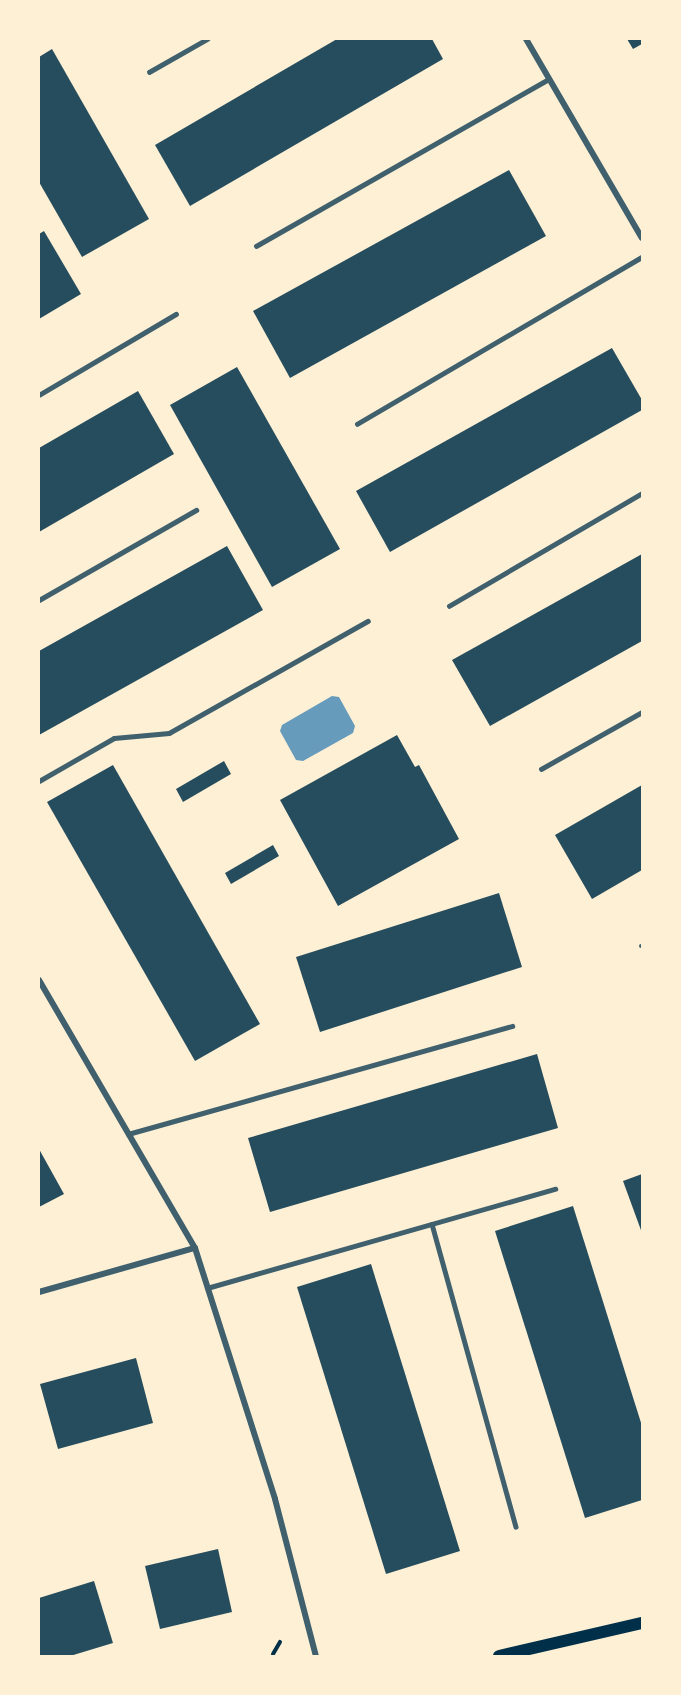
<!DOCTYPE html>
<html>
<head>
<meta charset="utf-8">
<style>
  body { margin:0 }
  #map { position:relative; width:681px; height:1695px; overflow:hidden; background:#fdf0d5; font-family:Mulish,sans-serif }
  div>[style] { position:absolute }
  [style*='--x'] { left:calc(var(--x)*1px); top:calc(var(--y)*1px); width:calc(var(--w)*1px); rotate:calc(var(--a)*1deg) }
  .water>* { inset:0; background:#669bbc }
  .building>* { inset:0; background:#264d5e }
  .path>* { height:4px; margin:-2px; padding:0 2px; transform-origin:2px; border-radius:2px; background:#003049 }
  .service>* { height:4.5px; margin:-2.25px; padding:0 2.25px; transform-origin:2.25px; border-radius:2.25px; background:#3f606c }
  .minor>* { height:6px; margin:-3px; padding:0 3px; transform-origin:3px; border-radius:3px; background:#3f606c }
  .secondary>* { height:12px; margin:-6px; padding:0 6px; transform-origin:6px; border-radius:6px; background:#003049 }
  span { translate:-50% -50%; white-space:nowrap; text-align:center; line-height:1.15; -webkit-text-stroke:6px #fdf0d5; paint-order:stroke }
  .frame { position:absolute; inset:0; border:40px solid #fdf0d5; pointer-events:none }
</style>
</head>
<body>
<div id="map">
  <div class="water">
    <i style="clip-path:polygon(332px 696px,339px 697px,355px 726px,353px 733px,303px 761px,296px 760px,280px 731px,282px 725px)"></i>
  </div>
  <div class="building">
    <i style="clip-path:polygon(337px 39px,432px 39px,443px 59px,190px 206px,155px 145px)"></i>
    <i style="clip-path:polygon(627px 39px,642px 39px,642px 44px,633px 49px)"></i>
    <i style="clip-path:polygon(52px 49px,149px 219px,82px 257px,39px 182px,39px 57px)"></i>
    <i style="clip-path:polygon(509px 170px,546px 236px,290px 378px,253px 311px)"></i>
    <i style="clip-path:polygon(44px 231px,81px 294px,39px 319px,39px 234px)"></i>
    <i style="clip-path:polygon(612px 348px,642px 400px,642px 410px,390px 552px,356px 491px)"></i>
    <i style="clip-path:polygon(237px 367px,340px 549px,272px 587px,170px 405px)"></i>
    <i style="clip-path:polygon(138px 391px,174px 454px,39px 532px,39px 448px)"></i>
    <i style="clip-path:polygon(227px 546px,263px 610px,39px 735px,39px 651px)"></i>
    <i style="clip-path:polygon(642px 554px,642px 641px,490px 726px,452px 660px)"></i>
    <i style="clip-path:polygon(397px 735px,415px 767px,419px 765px,459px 839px,338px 906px,280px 800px)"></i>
    <i style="clip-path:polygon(224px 761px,231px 774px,183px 802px,176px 789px)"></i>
    <i style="clip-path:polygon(113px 765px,260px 1024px,195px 1061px,47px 802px)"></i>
    <i style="clip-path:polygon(642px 785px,642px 870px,592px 899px,555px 835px)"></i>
    <i style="clip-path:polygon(273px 845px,279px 856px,231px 884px,225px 873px)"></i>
    <i style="clip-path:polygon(499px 893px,522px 967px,320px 1032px,296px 957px)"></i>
    <i style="clip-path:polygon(537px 1054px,558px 1128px,270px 1212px,248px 1138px)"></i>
    <i style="clip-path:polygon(39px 1149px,64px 1194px,39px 1207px)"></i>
    <i style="clip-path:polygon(642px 1174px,642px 1233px,623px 1181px)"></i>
    <i style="clip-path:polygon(573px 1206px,642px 1426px,642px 1500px,585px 1518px,495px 1231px)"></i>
    <i style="clip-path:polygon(371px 1264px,460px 1551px,386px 1574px,297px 1287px)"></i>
    <i style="clip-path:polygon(136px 1358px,153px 1423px,58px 1449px,40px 1384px)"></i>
    <i style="clip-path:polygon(218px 1549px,232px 1612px,160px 1629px,145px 1566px)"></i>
    <i style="clip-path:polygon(94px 1581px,113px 1643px,70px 1656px,39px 1656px,39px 1598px)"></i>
  </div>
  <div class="path">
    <i style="--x:273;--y:1654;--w:14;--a:-60"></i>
  </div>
  <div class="service">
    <i style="--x:149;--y:72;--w:67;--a:-29.6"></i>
    <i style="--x:256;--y:246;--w:337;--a:-29.7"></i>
    <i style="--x:39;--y:395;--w:159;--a:-30.6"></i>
    <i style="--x:357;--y:424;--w:330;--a:-30.4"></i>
    <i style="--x:39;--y:600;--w:181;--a:-29.8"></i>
    <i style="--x:449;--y:606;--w:224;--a:-30.3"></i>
    <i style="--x:541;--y:769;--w:116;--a:-29.4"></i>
    <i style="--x:39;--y:781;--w:86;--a:-29.8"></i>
    <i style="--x:114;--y:738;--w:55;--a:-5.2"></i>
    <i style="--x:169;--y:733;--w:228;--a:-29.4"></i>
    <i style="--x:641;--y:946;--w:1;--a:0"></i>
    <i style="--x:128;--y:1134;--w:399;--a:-15.7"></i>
    <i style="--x:432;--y:1224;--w:314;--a:74.5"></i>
    <i style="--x:207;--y:1288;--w:362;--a:-15.9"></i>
  </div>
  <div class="minor">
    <i style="--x:526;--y:39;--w:230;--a:59.8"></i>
    <i style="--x:39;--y:980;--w:310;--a:59.8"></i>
    <i style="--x:195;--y:1248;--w:263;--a:72.3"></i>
    <i style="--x:275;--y:1499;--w:162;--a:75.4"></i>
    <i style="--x:39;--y:1292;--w:162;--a:-15.8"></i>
  </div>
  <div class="secondary">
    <i style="--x:499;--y:1656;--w:147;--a:-13"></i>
  </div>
  <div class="frame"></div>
</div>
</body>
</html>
